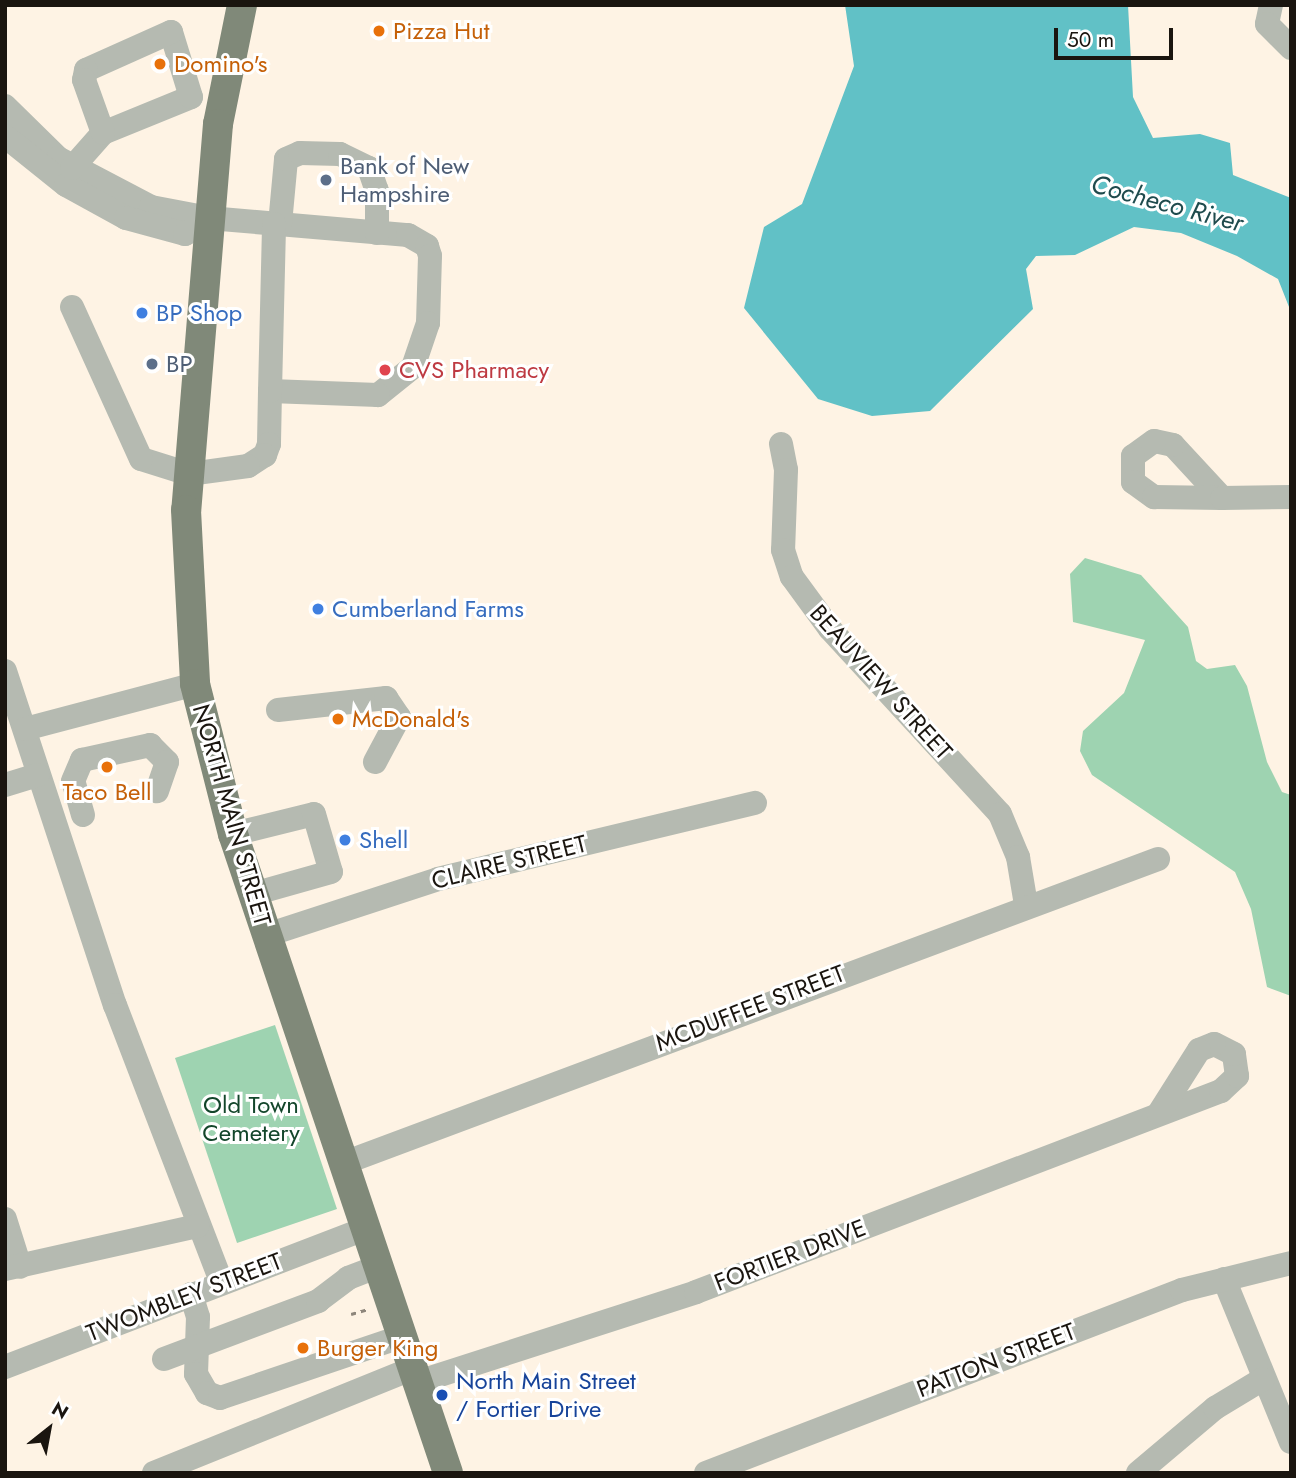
<!DOCTYPE html>
<html>
<head>
<meta charset="utf-8">
<style>
  body { margin:0 }
  #map { position:relative; width:1296px; height:1478px; overflow:hidden; background:#fef3e4; font-family:Jost,sans-serif }
  div>[style] { position:absolute }
  [style*='--x'] { left:calc(var(--x)*1px); top:calc(var(--y)*1px); width:calc(var(--w)*1px); rotate:calc(var(--a)*1deg) }
  .green>* { inset:0; background:#9ed3b1 }
  .water>* { inset:0; background:#61c1c6 }
  .path>* { height:2.5px; margin-top:-1.25px; transform-origin:0; background:repeating-linear-gradient(90deg,#8e867b 0 5px,transparent 0 10px) }
  .minor>* { height:24px; margin:-12px; padding:0 12px; transform-origin:12px; border-radius:12px; background:#b5bab1 }
  .major>* { height:30px; margin:-15px; padding:0 15px; transform-origin:15px; border-radius:15px; background:#808979 }
  .dots>* { width:19px; height:19px; translate:-50% -50%; box-sizing:border-box; border:4px solid #fff; border-radius:50% }
  span { translate:-50% -50%; white-space:nowrap; text-align:center; line-height:1.15; -webkit-text-stroke:6px #fff; paint-order:stroke }
  .food-label { font-size:24px; color:#c56008 }
  .left { translate:0 -50%; text-align:left }
  .service-label { font-size:24px; color:#4e5e75 }
  .shop-label { font-size:24px; color:#366cbe }
  .health-label { font-size:24px; color:#be3a42 }
  .street-label { font-size:24px; color:#1a150f }
  .park-label { font-size:24px; color:#13462b }
  .transit-label { font-size:24px; color:#164399 }
  .water-label { font-size:26px; color:#1f4b4d; font-style:italic }
  .frame { position:absolute; inset:0; border:7px solid #1a150f; pointer-events:none }
  .north { position:absolute; left:14px; top:1394px; width:70px; height:70px; -webkit-text-stroke:5px #fff; paint-order:stroke; rotate:31deg; font-size:19px; font-weight:700; line-height:28px; text-align:center; color:#1a150f }
  .north::after { content:''; display:block; margin:auto; width:24px; height:32px; background:#1a150f; clip-path:polygon(50% 0,100% 100%,50% 72%,0 100%) }
  .scale { position:absolute; left:1054px; top:28px; width:119px; height:32px; box-sizing:border-box; border:4px solid #1a150f; border-top:0; padding-left:9px; font-size:21px; line-height:24px; white-space:nowrap; color:#1a150f; -webkit-text-stroke:5px #fff; paint-order:stroke }
</style>
</head>
<body>
<div id="map">
  <div class="green">
    <i style="clip-path:polygon(1085px 558px,1141px 575px,1188px 627px,1196px 661px,1207px 669px,1235px 665px,1247px 686px,1267px 762px,1282px 792px,1291px 795px,1291px 996px,1267px 987px,1251px 909px,1235px 872px,1092px 775px,1080px 751px,1083px 731px,1124px 693px,1145px 640px,1073px 622px,1070px 574px)"></i>
    <i style="clip-path:polygon(275px 1025px,337px 1209px,237px 1243px,175px 1058px)"></i>
  </div>
  <div class="water">
    <i style="clip-path:polygon(845px 5px,1128px 5px,1133px 97px,1153px 138px,1200px 134px,1230px 143px,1233px 175px,1291px 198px,1291px 312px,1278px 279px,1237px 256px,1181px 233px,1134px 227px,1075px 255px,1036px 256px,1026px 269px,1033px 309px,930px 411px,872px 416px,818px 399px,744px 308px,764px 227px,802px 204px,854px 66px)"></i>
  </div>
  <div class="path">
    <i style="--x:351;--y:1314;--w:18;--a:-16"></i>
  </div>
  <div class="minor">
    <i style="--x:1271;--y:5;--w:19;--a:102"></i>
    <i style="--x:1267;--y:24;--w:34;--a:45"></i>
    <i style="--x:5;--y:106;--w:74;--a:44.5"></i>
    <i style="--x:58;--y:158;--w:105;--a:27.8"></i>
    <i style="--x:151;--y:207;--w:59;--a:10.7"></i>
    <i style="--x:209;--y:218;--w:200;--a:4.9"></i>
    <i style="--x:408;--y:235;--w:22;--a:30"></i>
    <i style="--x:427;--y:246;--w:10;--a:73"></i>
    <i style="--x:430;--y:256;--w:67;--a:91.7"></i>
    <i style="--x:428;--y:323;--w:46;--a:108.8"></i>
    <i style="--x:413;--y:367;--w:45;--a:141.3"></i>
    <i style="--x:378;--y:395;--w:108;--a:-177.9"></i>
    <i style="--x:270;--y:391;--w:53;--a:91.1"></i>
    <i style="--x:269;--y:444;--w:12;--a:110"></i>
    <i style="--x:265;--y:455;--w:20;--a:147"></i>
    <i style="--x:248;--y:466;--w:60;--a:172.3"></i>
    <i style="--x:189;--y:474;--w:50;--a:-162.6"></i>
    <i style="--x:141;--y:459;--w:167;--a:-114.4"></i>
    <i style="--x:5;--y:136;--w:78;--a:38.8"></i>
    <i style="--x:66;--y:185;--w:68;--a:28.8"></i>
    <i style="--x:126;--y:218;--w:61;--a:15.2"></i>
    <i style="--x:185;--y:234;--w:29;--a:-34"></i>
    <i style="--x:72;--y:168;--w:47;--a:-48.5"></i>
    <i style="--x:103;--y:133;--w:95;--a:-22.2"></i>
    <i style="--x:191;--y:97;--w:68;--a:-107.1"></i>
    <i style="--x:171;--y:32;--w:93;--a:155.9"></i>
    <i style="--x:86;--y:70;--w:10;--a:101"></i>
    <i style="--x:84;--y:80;--w:56;--a:70.3"></i>
    <i style="--x:280;--y:224;--w:65;--a:-84.7"></i>
    <i style="--x:286;--y:159;--w:15;--a:-23"></i>
    <i style="--x:300;--y:153;--w:40;--a:1.4"></i>
    <i style="--x:340;--y:154;--w:32;--a:26"></i>
    <i style="--x:369;--y:168;--w:24;--a:71"></i>
    <i style="--x:377;--y:191;--w:42;--a:90"></i>
    <i style="--x:270;--y:391;--w:167;--a:-88.6"></i>
    <i style="--x:781;--y:444;--w:26;--a:79"></i>
    <i style="--x:786;--y:470;--w:80;--a:92.1"></i>
    <i style="--x:783;--y:550;--w:28;--a:72"></i>
    <i style="--x:792;--y:577;--w:64;--a:53.8"></i>
    <i style="--x:830;--y:629;--w:251;--a:47.4"></i>
    <i style="--x:1000;--y:814;--w:47;--a:67.3"></i>
    <i style="--x:1018;--y:857;--w:49;--a:80.5"></i>
    <i style="--x:1222;--y:498;--w:72;--a:-132.8"></i>
    <i style="--x:1173;--y:445;--w:19;--a:-168"></i>
    <i style="--x:1154;--y:441;--w:26;--a:144"></i>
    <i style="--x:1133;--y:456;--w:26;--a:90"></i>
    <i style="--x:1133;--y:482;--w:26;--a:36"></i>
    <i style="--x:1154;--y:497;--w:68;--a:0.8"></i>
    <i style="--x:1222;--y:498;--w:69;--a:-0.8"></i>
    <i style="--x:5;--y:671;--w:352;--a:71.8"></i>
    <i style="--x:115;--y:1005;--w:296;--a:69"></i>
    <i style="--x:278;--y:710;--w:109;--a:-6.3"></i>
    <i style="--x:386;--y:698;--w:23;--a:56"></i>
    <i style="--x:399;--y:717;--w:51;--a:118.1"></i>
    <i style="--x:25;--y:729;--w:176;--a:-14.8"></i>
    <i style="--x:5;--y:785;--w:34;--a:-17"></i>
    <i style="--x:83;--y:815;--w:35;--a:-106"></i>
    <i style="--x:73;--y:781;--w:23;--a:-67"></i>
    <i style="--x:82;--y:760;--w:70;--a:-12.4"></i>
    <i style="--x:150;--y:745;--w:24;--a:45"></i>
    <i style="--x:167;--y:762;--w:31;--a:109"></i>
    <i style="--x:233;--y:834;--w:83;--a:-13.9"></i>
    <i style="--x:314;--y:814;--w:60;--a:73.7"></i>
    <i style="--x:331;--y:872;--w:81;--a:164.2"></i>
    <i style="--x:267;--y:935;--w:180;--a:-18.1"></i>
    <i style="--x:438;--y:879;--w:326;--a:-13.5"></i>
    <i style="--x:344;--y:1163;--w:869;--a:-20.48"></i>
    <i style="--x:5;--y:1219;--w:50;--a:72.6"></i>
    <i style="--x:5;--y:1269;--w:197;--a:-12.6"></i>
    <i style="--x:1224;--y:1279;--w:176;--a:67.7"></i>
    <i style="--x:191;--y:1294;--w:24;--a:73"></i>
    <i style="--x:198;--y:1317;--w:57;--a:92"></i>
    <i style="--x:196;--y:1374;--w:22;--a:60"></i>
    <i style="--x:207;--y:1393;--w:14;--a:21"></i>
    <i style="--x:220;--y:1398;--w:190;--a:-18.7"></i>
    <i style="--x:164;--y:1359;--w:165;--a:-20.6"></i>
    <i style="--x:318;--y:1301;--w:38;--a:-37"></i>
    <i style="--x:348;--y:1278;--w:31;--a:-21"></i>
    <i style="--x:5;--y:1367;--w:385;--a:-21"></i>
    <i style="--x:415;--y:1383;--w:295;--a:-17.9"></i>
    <i style="--x:696;--y:1292;--w:562;--a:-20.95"></i>
    <i style="--x:1221;--y:1091;--w:22;--a:-43"></i>
    <i style="--x:1237;--y:1076;--w:22;--a:-98"></i>
    <i style="--x:1234;--y:1054;--w:22;--a:-153"></i>
    <i style="--x:1214;--y:1044;--w:16;--a:158"></i>
    <i style="--x:1199;--y:1050;--w:75;--a:122.4"></i>
    <i style="--x:154;--y:1473;--w:277;--a:-22"></i>
    <i style="--x:706;--y:1473;--w:510;--a:-21.03"></i>
    <i style="--x:1182;--y:1290;--w:112;--a:-13.9"></i>
    <i style="--x:1138;--y:1473;--w:101;--a:-40.2"></i>
    <i style="--x:1215;--y:1408;--w:56;--a:-31.1"></i>
  </div>
  <div class="major">
    <i style="--x:242;--y:5;--w:121;--a:101.4"></i>
    <i style="--x:218;--y:124;--w:387;--a:94.7"></i>
    <i style="--x:186;--y:510;--w:174;--a:87"></i>
    <i style="--x:195;--y:684;--w:155;--a:75.8"></i>
    <i style="--x:233;--y:834;--w:674;--a:71.4"></i>
  </div>
  <div class="dots">
    <i style="left:379px;top:31px;background:#e8710a"></i>
    <i style="left:160px;top:64px;background:#e8710a"></i>
    <i style="left:326px;top:180px;background:#5c6f8a"></i>
    <i style="left:142px;top:313px;background:#3f7fe0"></i>
    <i style="left:152px;top:364px;background:#5c6f8a"></i>
    <i style="left:385px;top:370px;background:#e0444e"></i>
    <i style="left:318px;top:609px;background:#3f7fe0"></i>
    <i style="left:338px;top:719px;background:#e8710a"></i>
    <i style="left:107px;top:767px;background:#e8710a"></i>
    <i style="left:345px;top:840px;background:#3f7fe0"></i>
    <i style="left:303px;top:1348px;background:#e8710a"></i>
    <i style="left:442px;top:1395px;background:#1a4fb4"></i>
  </div>
  <div class="food-label">
    <span class="left" style="left:393px;top:31px">Pizza Hut</span>
    <span class="left" style="left:174px;top:64px">Domino's</span>
    <span class="left" style="left:352px;top:719px">McDonald's</span>
    <span style="left:107px;top:792px">Taco Bell</span>
    <span class="left" style="left:317px;top:1348px">Burger King</span>
  </div>
  <div class="service-label">
    <span class="left" style="left:340px;top:180px">Bank of New<br>Hampshire</span>
    <span class="left" style="left:166px;top:364px">BP</span>
  </div>
  <div class="shop-label">
    <span class="left" style="left:156px;top:313px">BP Shop</span>
    <span class="left" style="left:332px;top:609px">Cumberland Farms</span>
    <span class="left" style="left:359px;top:840px">Shell</span>
  </div>
  <div class="health-label">
    <span class="left" style="left:399px;top:370px">CVS Pharmacy</span>
  </div>
  <div class="street-label">
    <span style="left:881px;top:682px;rotate:48deg">BEAUVIEW STREET</span>
    <span style="left:232px;top:815px;rotate:74deg">NORTH MAIN STREET</span>
    <span style="left:509px;top:862px;rotate:-14deg">CLAIRE STREET</span>
    <span style="left:750px;top:1008px;rotate:-21deg">MCDUFFEE STREET</span>
    <span style="left:790px;top:1255px;rotate:-21deg">FORTIER DRIVE</span>
    <span style="left:184px;top:1297px;rotate:-21deg">TWOMBLEY STREET</span>
    <span style="left:996px;top:1360px;rotate:-21deg">PATTON STREET</span>
  </div>
  <div class="park-label">
    <span style="left:251px;top:1119px">Old Town<br>Cemetery</span>
  </div>
  <div class="transit-label">
    <span class="left" style="left:456px;top:1395px">North Main Street<br>/ Fortier Drive</span>
  </div>
  <div class="water-label">
    <span style="left:1167px;top:204px;rotate:15deg">Cocheco River</span>
  </div>
  <div class="frame"></div>
  <div class="north">N</div>
  <div class="scale">50 m</div>
</div>
</body>
</html>
